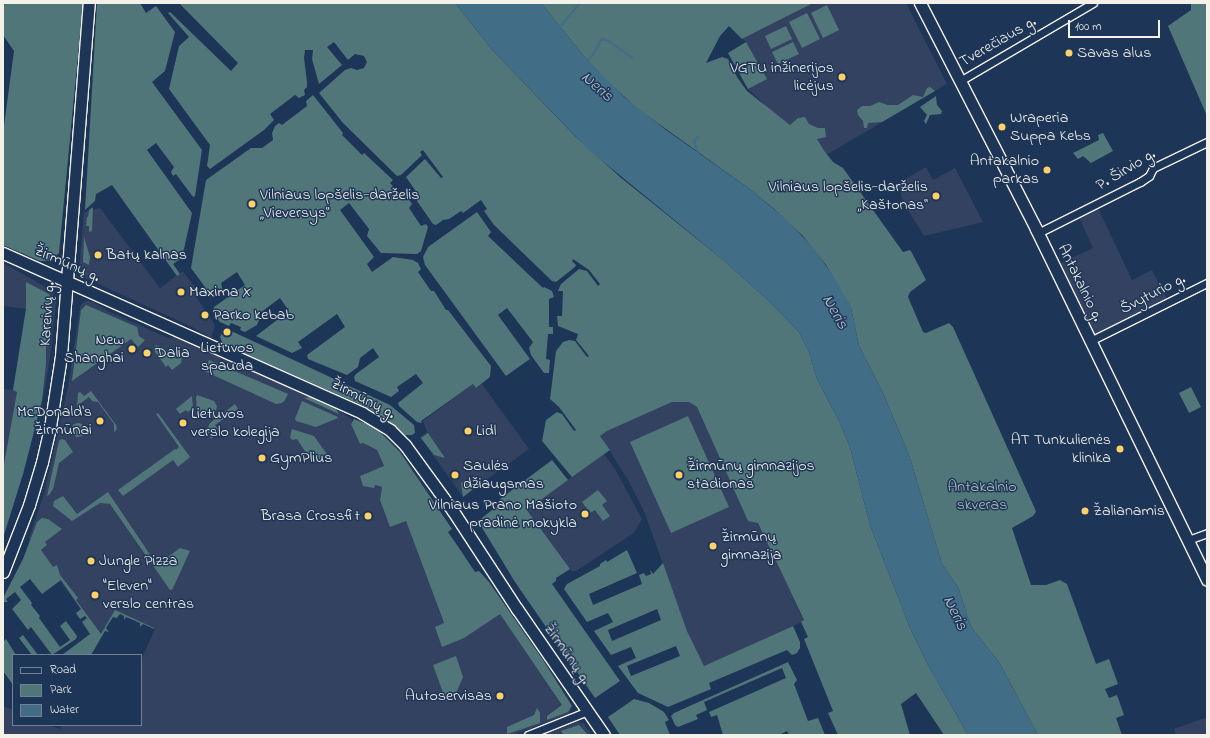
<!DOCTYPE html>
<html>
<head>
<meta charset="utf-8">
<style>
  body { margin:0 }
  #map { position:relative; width:1210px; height:738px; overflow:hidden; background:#1d3557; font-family:"Indie Flower",sans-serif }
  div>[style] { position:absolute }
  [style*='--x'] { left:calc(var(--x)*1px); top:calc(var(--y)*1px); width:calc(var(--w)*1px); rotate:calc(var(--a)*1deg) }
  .built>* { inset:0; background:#334260 }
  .green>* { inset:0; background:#507679 }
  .round { border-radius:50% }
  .water>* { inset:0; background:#416d87 }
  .stream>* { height:2px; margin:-1px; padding:0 1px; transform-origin:1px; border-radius:1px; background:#416d87 }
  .roads { filter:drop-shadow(1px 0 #f4f1e8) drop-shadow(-1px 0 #f4f1e8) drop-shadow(0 1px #f4f1e8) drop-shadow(0 -1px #f4f1e8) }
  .minor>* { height:7px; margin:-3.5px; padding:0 3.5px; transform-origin:3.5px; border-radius:3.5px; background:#1d3557 }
  .primary>* { height:11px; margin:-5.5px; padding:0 5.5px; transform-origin:5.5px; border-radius:5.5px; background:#1d3557 }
  .dots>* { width:11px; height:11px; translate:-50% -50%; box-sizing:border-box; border:2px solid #1d3557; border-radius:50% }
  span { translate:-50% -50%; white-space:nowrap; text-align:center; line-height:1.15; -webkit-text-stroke:3px #1d3557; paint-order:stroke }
  .street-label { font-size:16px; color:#f4f1e8 }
  .poi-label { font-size:16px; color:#f4f1e8 }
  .left { translate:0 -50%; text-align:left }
  .right { translate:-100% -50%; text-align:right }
  .park-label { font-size:16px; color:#b2c0bc }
  .water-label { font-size:17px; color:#b5c3c6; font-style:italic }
  .frame { position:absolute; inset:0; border:4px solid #f4f1e8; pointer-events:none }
  .legend { position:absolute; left:12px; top:654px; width:130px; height:72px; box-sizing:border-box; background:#1d3557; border:1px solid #738091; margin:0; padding:5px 7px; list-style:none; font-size:12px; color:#f4f1e8 }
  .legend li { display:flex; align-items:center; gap:8px; height:20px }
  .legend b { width:20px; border:1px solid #738091 }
  .scale { position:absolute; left:1068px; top:20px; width:92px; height:18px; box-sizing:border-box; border:2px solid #f4f1e8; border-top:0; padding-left:5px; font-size:12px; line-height:14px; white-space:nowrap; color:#f4f1e8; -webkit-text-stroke:3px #1d3557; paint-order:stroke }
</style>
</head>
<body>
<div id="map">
  <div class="built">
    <i style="clip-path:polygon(715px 3px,906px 3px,947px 84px,821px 158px,748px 89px,728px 53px,746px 42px,729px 25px)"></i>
    <i style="clip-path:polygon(926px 167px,933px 180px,955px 168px,983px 222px,924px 236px,903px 202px,898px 183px)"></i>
    <i style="clip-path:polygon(100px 208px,160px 288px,183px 271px,199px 293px,197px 298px,215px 325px,211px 338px,192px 327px,83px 277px,79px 270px,84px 212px)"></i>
    <i style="clip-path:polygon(1098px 208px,1132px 280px,1152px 270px,1167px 299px,1094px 335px,1060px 264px,1093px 248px,1079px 217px)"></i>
    <i style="clip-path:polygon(3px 263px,53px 291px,56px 302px,51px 351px,44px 394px,23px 474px,3px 538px,3px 389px,13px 390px,26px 309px,3px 306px)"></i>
    <i style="clip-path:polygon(87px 301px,93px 302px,108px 311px,168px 338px,174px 337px,310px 397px,336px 409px,353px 420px,351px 423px,360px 444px,363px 443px,377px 450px,384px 467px,360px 476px,374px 488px,374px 485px,382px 487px,380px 500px,406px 521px,444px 624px,507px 608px,572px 706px,569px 714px,513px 735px,3px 735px,3px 706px,13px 710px,13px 725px,49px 725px,60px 729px,62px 725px,141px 725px,141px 660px,155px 629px,115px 611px,101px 637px,29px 538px,44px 494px,68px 387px,80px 308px,83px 302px)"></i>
    <i style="clip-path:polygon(473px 384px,476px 388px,482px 384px,529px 449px,463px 497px,420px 437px,427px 432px,423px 421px)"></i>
    <i style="clip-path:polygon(672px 402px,689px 402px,697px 407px,748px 521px,758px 522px,804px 621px,704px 666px,687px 631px,644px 511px,628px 480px,600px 436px,607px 431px)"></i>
    <i style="clip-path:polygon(604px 454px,615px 469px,642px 519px,634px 533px,576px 571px,571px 571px,527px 509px)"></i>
    <i style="clip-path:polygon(1207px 717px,1207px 735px,1176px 735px,1174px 729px)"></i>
    <i style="clip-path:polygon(578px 722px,584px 724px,592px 735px,542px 735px)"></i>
  </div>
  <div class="green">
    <i style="clip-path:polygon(8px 3px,83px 3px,59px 253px,50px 261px,40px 261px,3px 245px,3px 133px,14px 51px,3px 35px,3px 5px)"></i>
    <i style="clip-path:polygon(97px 3px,140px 3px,146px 13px,156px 6px,175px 32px,165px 71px,152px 82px,202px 150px,195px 196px,193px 197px,176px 174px,173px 176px,171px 172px,174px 167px,156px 143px,147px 150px,192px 213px,182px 258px,173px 264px,180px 274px,177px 276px,112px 185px,96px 194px,95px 201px,85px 210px)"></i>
    <i style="clip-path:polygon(179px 3px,455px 3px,493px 51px,575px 136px,620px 177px,722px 259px,770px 302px,799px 332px,809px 352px,817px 379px,840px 423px,850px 447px,870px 525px,910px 628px,928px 665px,968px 735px,944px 735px,916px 693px,901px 704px,910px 735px,838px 735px,828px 713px,833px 711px,804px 639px,808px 637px,801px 622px,804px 620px,758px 523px,748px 521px,697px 407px,689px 402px,672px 402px,607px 431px,600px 436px,610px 450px,572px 477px,542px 441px,546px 420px,557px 412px,562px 414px,574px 431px,576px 430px,559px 407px,550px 399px,556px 351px,563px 342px,569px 340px,575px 341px,587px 357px,589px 356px,576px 340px,578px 334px,558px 326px,557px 316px,562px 316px,563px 291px,558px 291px,561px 284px,579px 269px,587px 271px,598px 286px,600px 284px,589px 270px,573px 259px,572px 261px,576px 265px,575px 267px,556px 282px,552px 281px,494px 225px,484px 211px,487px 209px,481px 200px,463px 213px,461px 211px,449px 219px,443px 220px,436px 225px,433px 224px,417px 201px,419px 196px,406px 177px,425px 159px,441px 178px,443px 177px,423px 150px,420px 152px,422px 155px,401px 175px,397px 176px,343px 123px,319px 93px,345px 70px,351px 68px,357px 70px,364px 68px,367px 62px,364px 56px,355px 54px,348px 60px,334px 42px,327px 47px,342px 65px,319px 84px,312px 59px,313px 50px,305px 50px,304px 58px,307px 82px,307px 87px,304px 90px,305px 95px,299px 98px,295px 95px,270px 114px,274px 120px,264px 130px,210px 169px,207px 166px,210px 145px,169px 89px,179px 46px,189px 37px,168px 13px,170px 12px,231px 71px,238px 63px)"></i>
    <i style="clip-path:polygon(541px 3px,813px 3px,742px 39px,729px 26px,720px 36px,706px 63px,722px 57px,728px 59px,737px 77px,747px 91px,790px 125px,798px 118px,805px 117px,809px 124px,818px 128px,825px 128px,826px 137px,817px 139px,825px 152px,833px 162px,843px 168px,903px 252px,910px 250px,912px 253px,926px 280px,910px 292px,908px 297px,923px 332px,926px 333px,949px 323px,953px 327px,1035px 509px,1036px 512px,1033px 516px,1012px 528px,1031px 585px,1046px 585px,1060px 580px,1067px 584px,1096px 664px,1109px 659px,1118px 684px,1105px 689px,1109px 698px,1117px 695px,1124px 715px,1116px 718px,1122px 735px,1038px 735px,999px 662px,971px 627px,958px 587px,942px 564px,909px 455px,883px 393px,859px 346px,851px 308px,826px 265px,802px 235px,773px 208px,751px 190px,638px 109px,610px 84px,587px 60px)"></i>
    <i style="clip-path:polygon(1191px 3px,1207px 3px,1207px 116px,1168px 26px,1191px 10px)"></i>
    <i style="clip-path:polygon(827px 5px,839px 30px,823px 38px,811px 13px)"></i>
    <i style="clip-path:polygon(807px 13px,820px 39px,802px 48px,789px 22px)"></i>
    <i style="clip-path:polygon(786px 26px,792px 39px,771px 49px,765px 36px)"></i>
    <i style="clip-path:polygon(746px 42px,767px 79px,748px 89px,728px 53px)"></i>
    <i style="clip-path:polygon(793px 42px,799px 54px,778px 64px,772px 52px)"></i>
    <i style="clip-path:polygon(930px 87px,935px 91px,882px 122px,868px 123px,867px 128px,864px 128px,863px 121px,858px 115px,857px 110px,862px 106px,870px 106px,879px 102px,888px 105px,898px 105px,913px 95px,923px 97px,927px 88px)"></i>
    <i style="clip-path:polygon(313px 95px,343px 133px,342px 135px,362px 155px,364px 153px,393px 180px,390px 183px,401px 195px,404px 192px,412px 204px,409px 208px,421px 226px,426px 224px,428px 227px,421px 251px,417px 254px,381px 253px,367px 236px,369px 229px,349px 203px,340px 210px,374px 257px,367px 264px,372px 272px,393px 257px,413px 260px,418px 263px,421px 269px,418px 272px,431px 291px,434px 291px,446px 310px,448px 310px,491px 366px,490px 377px,476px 388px,473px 384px,421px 421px,422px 423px,417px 422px,399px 406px,398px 403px,423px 383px,416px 374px,397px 387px,399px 391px,391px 397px,355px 381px,354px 377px,356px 374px,379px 357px,373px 348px,360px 358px,358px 367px,347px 375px,308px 359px,307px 355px,345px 327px,337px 314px,298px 342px,302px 348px,292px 353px,256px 336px,289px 311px,280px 298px,256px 316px,259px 320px,257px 325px,245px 332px,240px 330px,241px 327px,231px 323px,229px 326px,220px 322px,213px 313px,214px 307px,245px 285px,237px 272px,221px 283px,223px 292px,213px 298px,191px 268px,206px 180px,251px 148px,262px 148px,273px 140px,272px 133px,275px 126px,279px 123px,282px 125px,307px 106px,306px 101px)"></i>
    <i style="clip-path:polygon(936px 96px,937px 105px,942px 111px,941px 114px,930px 115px,926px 124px,924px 121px,927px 115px,920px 107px)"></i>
    <i style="clip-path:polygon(1103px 133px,1113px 151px,1091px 163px,1083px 156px,1078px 159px,1073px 153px,1099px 140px,1098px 135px)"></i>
    <i style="clip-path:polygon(93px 207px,92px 231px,89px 232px,89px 226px,86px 226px,87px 217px,88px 217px,89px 210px)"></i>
    <i style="clip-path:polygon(477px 212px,491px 232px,488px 236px,543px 288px,544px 287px,552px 291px,554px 297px,549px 299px,549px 327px,553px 327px,553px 334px,548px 334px,546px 359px,550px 360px,549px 373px,544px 373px,531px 355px,529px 348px,533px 342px,507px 308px,498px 315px,530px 359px,506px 376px,425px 265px,423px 257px,428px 247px)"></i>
    <i style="clip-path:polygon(84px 237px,90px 257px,89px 265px,83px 262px)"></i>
    <i style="clip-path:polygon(26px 282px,49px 294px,52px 300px,46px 343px,46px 364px,42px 400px,23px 474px,3px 538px,3px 470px,17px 392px,13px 390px,26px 309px)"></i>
    <i style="clip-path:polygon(86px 305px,137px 327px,139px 336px,145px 340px,138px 347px,131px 339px,72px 381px,81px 310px)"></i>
    <i style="clip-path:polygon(227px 329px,390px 405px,414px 425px,415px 433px,412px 435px,405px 435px,388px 420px,366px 407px,223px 344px,220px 337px,223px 331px)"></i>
    <i style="clip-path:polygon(156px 345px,182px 357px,181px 363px,172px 370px,168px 365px,166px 367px,153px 349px)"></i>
    <i style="clip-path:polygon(209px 360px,288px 394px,285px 400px,282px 403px,276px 404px,204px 371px)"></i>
    <i style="clip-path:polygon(1191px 387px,1201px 407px,1189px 413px,1179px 393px)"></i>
    <i style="clip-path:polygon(91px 391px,116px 425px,117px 429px,114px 432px,114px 424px,98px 402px,92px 401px,89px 397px,77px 406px,78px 393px,80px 392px,84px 396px)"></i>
    <i style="clip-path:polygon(197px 395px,214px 401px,217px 406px,216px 411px,208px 418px,201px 417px,197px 412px,196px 398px)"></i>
    <i style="clip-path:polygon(192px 396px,193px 408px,188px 412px,186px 410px,180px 414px,176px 409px)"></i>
    <i style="clip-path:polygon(310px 397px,336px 409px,339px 414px,304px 398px)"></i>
    <i style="clip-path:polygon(302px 401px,338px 417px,338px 418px,316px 427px,296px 421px,295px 419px)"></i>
    <i style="clip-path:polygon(235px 404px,238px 409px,215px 425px,220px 432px,211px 439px,207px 430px,210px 423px)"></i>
    <i style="clip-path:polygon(158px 413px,190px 457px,178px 467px,173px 460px,123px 496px,118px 490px,175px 449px,176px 450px,179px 447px,156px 414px)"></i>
    <i style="clip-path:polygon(688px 416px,729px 507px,671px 533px,630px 442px)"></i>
    <i style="clip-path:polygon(354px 419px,372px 426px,380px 432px,400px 452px,452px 529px,448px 532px,459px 548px,475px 572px,479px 571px,489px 582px,545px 663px,572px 706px,568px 712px,547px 720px,547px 716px,562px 705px,500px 614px,464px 638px,442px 647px,435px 627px,444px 623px,406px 521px,390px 527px,380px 500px,382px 487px,375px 485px,374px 488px,363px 486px,360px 476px,384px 466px,377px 450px,363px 443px,360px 444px,351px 424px)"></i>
    <i class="round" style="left:71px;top:423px;width:14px;height:14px"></i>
    <i style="clip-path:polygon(292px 429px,314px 436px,326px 453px,330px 456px,312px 462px,297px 439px,292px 440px,290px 437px)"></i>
    <i style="clip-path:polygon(428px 433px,445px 458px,434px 455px,421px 438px)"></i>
    <i style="clip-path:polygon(61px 439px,65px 440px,73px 452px,59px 463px,53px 489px,49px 495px,47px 496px,59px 441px)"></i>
    <i style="clip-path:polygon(552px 460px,568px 480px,527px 510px,570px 569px,556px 578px,556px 581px,552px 584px,620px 681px,595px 698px,515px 582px,478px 521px,501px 503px,500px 499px)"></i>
    <i style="clip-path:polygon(465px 480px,472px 490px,463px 497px,461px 483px)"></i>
    <i style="clip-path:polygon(598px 490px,607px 501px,602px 505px,610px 516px,603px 521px,595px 510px,590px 513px,582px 502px)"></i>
    <i style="clip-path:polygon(108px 492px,157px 565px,180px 548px,190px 551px,172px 590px,170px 590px,110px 504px,100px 503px,72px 521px,53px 506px,54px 501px,63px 496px,77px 514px)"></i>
    <i style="clip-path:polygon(42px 518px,48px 519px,62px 529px,45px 542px,47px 545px,41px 550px,53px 567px,57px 565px,60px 575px,78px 598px,76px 600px,101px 634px,115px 610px,154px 628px,154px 629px,143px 624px,140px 627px,140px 623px,126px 617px,124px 620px,124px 616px,120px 614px,117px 618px,113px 617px,106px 628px,109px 632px,105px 631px,91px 655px,62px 655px,90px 634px,82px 622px,87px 618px,85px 616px,80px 619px,76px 613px,81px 609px,61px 580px,42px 594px,30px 579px,20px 587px,32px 603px,31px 605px,40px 616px,39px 618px,60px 647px,70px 640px,60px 626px,66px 621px,77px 636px,76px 639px,52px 655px,31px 627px,28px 630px,12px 609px,21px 600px,15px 592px,6px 599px,8px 602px,3px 602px,3px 598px,23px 559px,37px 522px)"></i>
    <i style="clip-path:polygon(evenodd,627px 550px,637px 573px,589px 594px,593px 605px,642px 584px,639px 575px,644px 573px,646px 576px,651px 574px,650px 570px,653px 574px,663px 563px,687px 631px,704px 666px,793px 626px,800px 642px,800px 648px,797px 653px,792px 655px,787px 650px,709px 683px,711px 689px,668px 707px,638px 693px,618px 666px,636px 658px,631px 647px,611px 655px,594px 631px,613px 622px,608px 613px,587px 622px,564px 589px,567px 584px,600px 566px,600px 564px,606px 560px,607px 562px,627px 550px,657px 609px,661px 620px,612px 641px,608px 630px,657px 609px,627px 550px,676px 646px,680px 656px,631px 676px,627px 666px,676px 646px)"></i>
    <i style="clip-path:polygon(23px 635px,38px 655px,32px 655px,19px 638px)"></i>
    <i style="clip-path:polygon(6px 639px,16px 655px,13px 655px,13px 685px,3px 671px,3px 642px)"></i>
    <i style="clip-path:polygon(456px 656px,463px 677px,454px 698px,446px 701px,433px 665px)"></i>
    <i style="clip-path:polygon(788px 662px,797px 680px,794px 684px,808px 721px,818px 718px,825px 735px,789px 735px,787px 731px,779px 735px,723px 735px,717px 715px,711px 717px,709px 712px,786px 678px,782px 668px,704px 702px,707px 710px,696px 715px,698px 719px,678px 727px,675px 725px,671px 716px,674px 713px)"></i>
    <i style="clip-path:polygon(634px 699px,649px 703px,664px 712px,669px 720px,665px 722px,670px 735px,673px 734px,673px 735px,620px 735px,608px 717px)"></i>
    <i style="clip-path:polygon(537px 708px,540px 713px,540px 723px,507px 734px,507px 727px,534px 715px)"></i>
    <i style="clip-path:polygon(579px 725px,588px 735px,564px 735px,561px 731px)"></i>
  </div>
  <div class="water">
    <i style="clip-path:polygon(455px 3px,541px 3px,587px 60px,624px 97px,666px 130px,751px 190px,789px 222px,814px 249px,836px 280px,851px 308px,859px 346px,883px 393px,909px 455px,942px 564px,958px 587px,971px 627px,999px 662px,1038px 735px,968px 735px,928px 665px,910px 628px,870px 525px,850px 447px,840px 423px,817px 379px,809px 352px,799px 332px,770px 302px,722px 259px,589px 150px,493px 51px)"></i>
  </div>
  <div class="stream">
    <i style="--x:560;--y:27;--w:31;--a:-50"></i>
    <i style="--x:587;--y:60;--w:6;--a:-39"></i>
    <i style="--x:592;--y:56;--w:20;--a:-60"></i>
    <i style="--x:602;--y:39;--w:7;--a:16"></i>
    <i style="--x:609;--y:41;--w:29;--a:36"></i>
    <i style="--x:698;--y:152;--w:12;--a:-110"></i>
    <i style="--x:694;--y:141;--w:6;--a:-45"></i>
  </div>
  <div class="roads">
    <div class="minor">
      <i style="--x:960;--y:81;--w:154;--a:-30.4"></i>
      <i style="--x:1038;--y:233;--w:114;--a:-26.6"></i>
      <i style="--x:1140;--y:182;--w:11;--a:-34"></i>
      <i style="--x:1149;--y:176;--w:9;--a:-63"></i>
      <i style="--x:1153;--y:168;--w:60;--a:-25.7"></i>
      <i style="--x:1090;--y:341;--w:131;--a:-26.4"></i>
      <i style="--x:1188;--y:540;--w:20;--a:-20"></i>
      <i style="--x:528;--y:735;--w:65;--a:-21.8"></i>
    </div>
    <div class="primary">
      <i style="--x:920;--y:3;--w:254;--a:62.8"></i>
      <i style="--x:1036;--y:229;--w:390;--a:64"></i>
      <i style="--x:3;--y:253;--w:393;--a:24"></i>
      <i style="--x:362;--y:413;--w:33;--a:31"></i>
      <i style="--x:390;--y:430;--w:21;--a:45"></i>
      <i style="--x:405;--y:445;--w:82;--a:54"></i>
      <i style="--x:453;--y:511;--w:117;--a:56.9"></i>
      <i style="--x:517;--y:609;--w:153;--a:55.4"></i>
      <i style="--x:3;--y:572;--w:72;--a:-68.8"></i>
      <i style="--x:29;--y:505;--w:45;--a:-73.2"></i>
      <i style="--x:42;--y:462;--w:36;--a:-77"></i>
      <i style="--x:50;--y:427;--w:72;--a:-81.2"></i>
      <i style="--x:61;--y:356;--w:354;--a:-85.5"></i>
    </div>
  </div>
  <div class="dots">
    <i style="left:1069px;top:53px;background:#ffd166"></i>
    <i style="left:842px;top:77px;background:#ffd166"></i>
    <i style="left:1002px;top:127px;background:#ffd166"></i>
    <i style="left:1047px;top:170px;background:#ffd166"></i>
    <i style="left:936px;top:196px;background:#ffd166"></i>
    <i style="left:252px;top:204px;background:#ffd166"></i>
    <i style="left:98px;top:255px;background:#ffd166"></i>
    <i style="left:181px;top:292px;background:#ffd166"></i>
    <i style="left:205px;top:315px;background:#ffd166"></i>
    <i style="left:227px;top:332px;background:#ffd166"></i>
    <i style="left:132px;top:349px;background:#ffd166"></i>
    <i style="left:147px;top:353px;background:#ffd166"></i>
    <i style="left:100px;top:421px;background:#ffd166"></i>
    <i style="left:183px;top:423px;background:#ffd166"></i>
    <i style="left:468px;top:431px;background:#ffd166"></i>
    <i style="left:1120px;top:449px;background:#ffd166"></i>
    <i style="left:262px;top:458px;background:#ffd166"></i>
    <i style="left:455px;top:475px;background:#ffd166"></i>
    <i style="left:679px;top:475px;background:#ffd166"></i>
    <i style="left:1085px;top:511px;background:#ffd166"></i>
    <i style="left:585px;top:514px;background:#ffd166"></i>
    <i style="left:368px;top:516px;background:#ffd166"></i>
    <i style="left:713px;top:546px;background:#ffd166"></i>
    <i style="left:91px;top:561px;background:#ffd166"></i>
    <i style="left:95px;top:595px;background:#ffd166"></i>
    <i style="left:500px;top:696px;background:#ffd166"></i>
  </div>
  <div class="street-label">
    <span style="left:998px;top:42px;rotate:-30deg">Tverečiaus g.</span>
    <span style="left:1126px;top:170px;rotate:-31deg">P. Širvio g.</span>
    <span style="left:67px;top:264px;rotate:24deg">Žirmūnų g.</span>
    <span style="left:1080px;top:283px;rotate:64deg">Antakalnio g.</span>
    <span style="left:1153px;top:294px;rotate:-27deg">Švyturio g.</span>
    <span style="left:48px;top:314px;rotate:-86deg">Kareivių g.</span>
    <span style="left:363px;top:399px;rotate:28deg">Žirmūnų g.</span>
    <span style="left:567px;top:654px;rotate:55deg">Žirmūnų g.</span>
  </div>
  <div class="poi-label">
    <span class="left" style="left:1077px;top:53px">Savas alus</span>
    <span class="right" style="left:834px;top:77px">VGTU inžinerijos<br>licėjus</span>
    <span class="left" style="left:1010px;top:127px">Wraperia<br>Suppa Kebs</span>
    <span class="right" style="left:1039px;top:170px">Antakalnio<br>parkas</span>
    <span class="right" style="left:928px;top:196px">Vilniaus lopšelis-darželis<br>„Kaštonas“</span>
    <span class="left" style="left:260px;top:204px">Vilniaus lopšelis-darželis<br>„Vieversys“</span>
    <span class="left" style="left:106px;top:255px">Batų kalnas</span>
    <span class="left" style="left:189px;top:292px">Maxima X</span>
    <span class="left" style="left:213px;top:315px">Parko kebab</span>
    <span class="right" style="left:124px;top:349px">New<br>Shanghai</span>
    <span style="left:227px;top:357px">Lietuvos<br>spauda</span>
    <span class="left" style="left:155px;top:353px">Dalia</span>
    <span class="right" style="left:92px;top:421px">McDonald's<br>Žirmūnai</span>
    <span class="left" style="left:191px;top:423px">Lietuvos<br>verslo kolegija</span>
    <span class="left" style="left:476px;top:431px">Lidl</span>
    <span class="right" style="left:1111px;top:449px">AT Tunkulienės<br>klinika</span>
    <span class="left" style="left:270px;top:458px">GymPlius</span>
    <span class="left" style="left:463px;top:475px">Saulės<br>džiaugsmas</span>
    <span class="left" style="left:687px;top:475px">Žirmūnų gimnazijos<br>stadionas</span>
    <span class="right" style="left:577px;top:514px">Vilniaus Prano Mašioto<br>pradinė mokykla</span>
    <span class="left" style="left:1093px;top:511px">Žalianamis</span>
    <span class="right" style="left:360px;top:516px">Brasa Crossfit</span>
    <span class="left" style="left:721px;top:546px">Žirmūnų<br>gimnazija</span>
    <span class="left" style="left:99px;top:561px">Jungle Pizza</span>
    <span class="left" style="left:103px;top:595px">"Eleven"<br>verslo centras</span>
    <span class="right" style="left:492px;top:696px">Autoservisas</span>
  </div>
  <div class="park-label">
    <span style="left:982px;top:496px">Antakalnio<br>skveras</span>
  </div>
  <div class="water-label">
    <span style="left:597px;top:87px;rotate:41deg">Neris</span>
    <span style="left:835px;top:312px;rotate:61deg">Neris</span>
    <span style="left:955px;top:613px;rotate:64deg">Neris</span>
  </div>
  <div class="frame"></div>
  <ul class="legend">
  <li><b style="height:5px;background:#1d3557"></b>Road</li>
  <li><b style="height:11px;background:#507679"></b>Park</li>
  <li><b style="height:11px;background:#416d87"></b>Water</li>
  </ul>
  <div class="scale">100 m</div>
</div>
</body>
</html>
